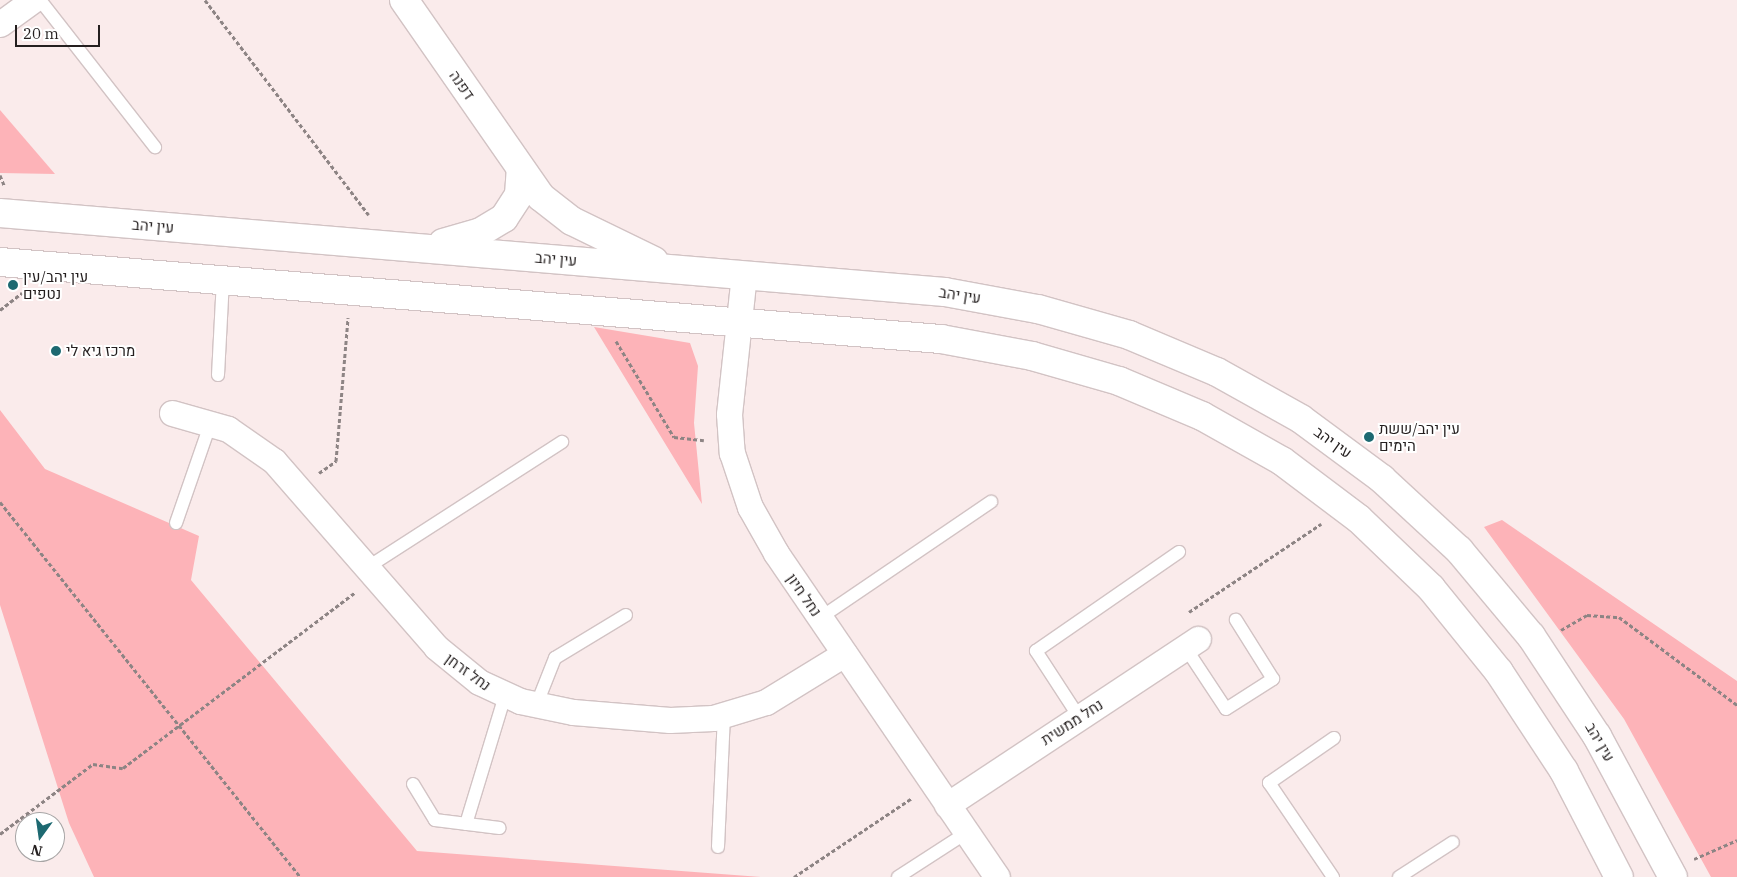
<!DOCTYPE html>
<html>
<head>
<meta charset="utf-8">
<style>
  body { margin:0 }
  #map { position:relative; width:1737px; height:877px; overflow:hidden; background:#faebeb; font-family:"IBM Plex Serif",Heebo,serif }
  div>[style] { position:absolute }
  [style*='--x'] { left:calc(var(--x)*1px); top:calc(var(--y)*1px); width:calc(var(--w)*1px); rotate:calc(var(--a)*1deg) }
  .green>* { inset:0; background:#fdb3b8 }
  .path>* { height:3px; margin-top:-1.5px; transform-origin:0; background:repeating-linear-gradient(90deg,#8d8484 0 4px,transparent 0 6.5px) }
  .roads { filter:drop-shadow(1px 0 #d2c3c4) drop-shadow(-1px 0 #d2c3c4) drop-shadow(0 1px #d2c3c4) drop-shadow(0 -1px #d2c3c4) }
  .service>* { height:12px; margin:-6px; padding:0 6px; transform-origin:6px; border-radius:6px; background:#fff }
  .minor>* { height:25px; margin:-12.5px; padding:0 12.5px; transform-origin:12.5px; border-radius:12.5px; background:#fff }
  .tertiary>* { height:28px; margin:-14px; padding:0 14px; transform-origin:14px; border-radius:14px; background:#fff }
  .dots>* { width:14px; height:14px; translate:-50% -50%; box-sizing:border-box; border:2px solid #fff; border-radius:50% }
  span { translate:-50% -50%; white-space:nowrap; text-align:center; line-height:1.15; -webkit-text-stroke:4px #fff; paint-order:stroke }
  .street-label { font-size:15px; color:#241f1f }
  .poi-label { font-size:15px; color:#241f1f }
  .left { translate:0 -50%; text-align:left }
  .north { position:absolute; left:15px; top:812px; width:50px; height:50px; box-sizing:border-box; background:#fff; border:1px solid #a7a5a5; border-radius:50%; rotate:194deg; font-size:14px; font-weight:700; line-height:20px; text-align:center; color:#241f1f }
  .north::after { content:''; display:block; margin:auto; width:18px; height:22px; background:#1d6971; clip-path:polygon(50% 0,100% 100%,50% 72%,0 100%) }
  .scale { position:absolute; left:15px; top:25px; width:85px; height:22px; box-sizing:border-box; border:2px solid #241f1f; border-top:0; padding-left:6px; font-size:15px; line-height:18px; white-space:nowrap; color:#241f1f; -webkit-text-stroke:4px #fff; paint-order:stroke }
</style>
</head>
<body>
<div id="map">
  <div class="green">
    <i style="clip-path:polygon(0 110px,55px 174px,0 173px)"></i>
    <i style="clip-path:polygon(594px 327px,690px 343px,698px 366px,694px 423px,702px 504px)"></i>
    <i style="clip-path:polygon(0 410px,45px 469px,199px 536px,191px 580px,417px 851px,761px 877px,94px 877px,69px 823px,0 605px)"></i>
    <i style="clip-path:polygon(1502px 520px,1737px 681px,1737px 877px,1711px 877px,1624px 719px,1484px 527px)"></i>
  </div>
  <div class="path">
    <i style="--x:205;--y:0;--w:270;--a:52.7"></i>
    <i style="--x:0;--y:175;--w:11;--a:68"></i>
    <i style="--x:0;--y:310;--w:28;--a:-38"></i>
    <i style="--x:616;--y:341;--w:112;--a:58.9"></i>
    <i style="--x:674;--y:437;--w:30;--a:6"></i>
    <i style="--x:319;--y:473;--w:21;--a:-35"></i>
    <i style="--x:336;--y:461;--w:144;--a:-85.2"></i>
    <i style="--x:0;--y:502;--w:480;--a:51.3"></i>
    <i style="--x:1189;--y:612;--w:159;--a:-33.7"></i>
    <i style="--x:1561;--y:630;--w:30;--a:-30"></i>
    <i style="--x:1587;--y:615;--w:32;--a:4"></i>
    <i style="--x:1619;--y:617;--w:147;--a:36.7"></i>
    <i style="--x:0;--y:834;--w:116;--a:-37"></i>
    <i style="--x:93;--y:764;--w:30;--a:8"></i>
    <i style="--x:123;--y:768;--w:290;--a:-37.1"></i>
    <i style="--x:1694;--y:859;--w:47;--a:-23.8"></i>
    <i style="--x:794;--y:877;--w:142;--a:-33.8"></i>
  </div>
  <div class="roads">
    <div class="service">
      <i style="--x:40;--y:0;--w:187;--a:52"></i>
      <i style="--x:218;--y:375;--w:95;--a:-87"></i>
      <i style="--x:176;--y:523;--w:107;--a:-70.9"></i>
      <i style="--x:368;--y:567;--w:231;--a:-32.8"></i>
      <i style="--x:820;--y:618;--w:207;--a:-34.2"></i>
      <i style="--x:1185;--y:647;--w:74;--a:56.5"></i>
      <i style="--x:1226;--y:709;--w:56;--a:-32.6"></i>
      <i style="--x:1273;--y:679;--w:70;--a:-122.1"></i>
      <i style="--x:536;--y:706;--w:52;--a:-68.4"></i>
      <i style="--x:555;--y:658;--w:83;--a:-31.2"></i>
      <i style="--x:1079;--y:717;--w:79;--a:-123.1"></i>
      <i style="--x:1036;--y:651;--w:174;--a:-34.7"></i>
      <i style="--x:413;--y:784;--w:42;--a:58.6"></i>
      <i style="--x:435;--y:820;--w:65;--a:7"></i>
      <i style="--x:466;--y:824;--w:134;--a:-73.1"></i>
      <i style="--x:718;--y:847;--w:131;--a:-87.4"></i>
      <i style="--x:898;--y:877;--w:81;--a:-32.9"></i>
      <i style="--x:1333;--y:877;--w:114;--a:-124.2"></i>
      <i style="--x:1269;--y:783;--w:79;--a:-34.7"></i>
      <i style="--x:1399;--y:877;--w:64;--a:-32.9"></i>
    </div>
    <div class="minor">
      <i style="--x:0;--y:24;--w:41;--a:-36"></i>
      <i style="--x:744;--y:274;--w:141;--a:96.1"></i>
      <i style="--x:729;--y:414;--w:39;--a:86"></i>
      <i style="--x:732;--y:453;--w:57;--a:71.6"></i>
      <i style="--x:750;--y:507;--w:53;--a:60.5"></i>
      <i style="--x:776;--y:553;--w:392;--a:55.7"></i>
      <i style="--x:172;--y:413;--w:58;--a:15.9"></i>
      <i style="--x:228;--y:429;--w:56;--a:34.8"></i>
      <i style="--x:274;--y:461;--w:247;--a:48.9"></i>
      <i style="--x:436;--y:647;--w:55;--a:39.1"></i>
      <i style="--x:479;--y:682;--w:45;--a:24.9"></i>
      <i style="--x:520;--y:701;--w:54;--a:11.7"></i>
      <i style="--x:573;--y:712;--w:97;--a:4.7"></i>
      <i style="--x:670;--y:720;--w:43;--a:-2.7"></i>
      <i style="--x:713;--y:718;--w:55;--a:-16.8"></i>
      <i style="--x:766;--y:702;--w:92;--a:-31.6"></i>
      <i style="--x:947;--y:805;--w:301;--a:-33.5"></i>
    </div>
    <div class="tertiary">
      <i style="--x:404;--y:0;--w:240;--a:55.2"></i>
      <i style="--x:541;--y:197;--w:39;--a:38"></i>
      <i style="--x:572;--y:221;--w:91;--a:26"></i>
      <i style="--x:0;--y:213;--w:948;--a:4.78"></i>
      <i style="--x:945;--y:292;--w:95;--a:10.4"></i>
      <i style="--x:1038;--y:309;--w:95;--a:15.9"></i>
      <i style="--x:1129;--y:335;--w:95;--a:22.8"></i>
      <i style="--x:1217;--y:372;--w:96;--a:29.2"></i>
      <i style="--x:1301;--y:419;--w:101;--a:36.5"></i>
      <i style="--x:1382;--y:479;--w:105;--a:42.7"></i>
      <i style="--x:1459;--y:550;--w:112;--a:50.1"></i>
      <i style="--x:1531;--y:636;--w:120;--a:56.6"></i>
      <i style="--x:1597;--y:736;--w:160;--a:61.7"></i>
      <i style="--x:443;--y:243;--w:37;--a:-16"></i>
      <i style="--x:479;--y:233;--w:29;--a:-31"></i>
      <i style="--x:504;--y:218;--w:27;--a:-57"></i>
      <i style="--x:519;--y:195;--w:26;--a:-86"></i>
      <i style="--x:0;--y:262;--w:944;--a:4.68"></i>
      <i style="--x:941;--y:339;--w:93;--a:10.6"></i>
      <i style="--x:1032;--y:356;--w:91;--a:16"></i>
      <i style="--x:1119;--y:381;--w:90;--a:22.9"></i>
      <i style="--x:1202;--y:416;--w:92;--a:29.4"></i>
      <i style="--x:1282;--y:461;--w:96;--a:37"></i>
      <i style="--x:1359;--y:519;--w:100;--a:43.8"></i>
      <i style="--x:1431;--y:588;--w:108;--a:51"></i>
      <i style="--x:1499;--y:672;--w:118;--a:56.7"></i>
      <i style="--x:1564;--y:771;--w:119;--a:62.6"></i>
    </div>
  </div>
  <div class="dots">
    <i style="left:13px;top:285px;background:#1d6971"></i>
    <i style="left:56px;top:351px;background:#1d6971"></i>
    <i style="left:1369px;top:437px;background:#1d6971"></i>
  </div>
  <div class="street-label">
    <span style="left:462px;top:85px;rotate:55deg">דפנה</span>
    <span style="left:153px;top:226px;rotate:5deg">עין יהב</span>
    <span style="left:556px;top:259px;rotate:5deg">עין יהב</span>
    <span style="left:960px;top:295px;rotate:9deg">עין יהב</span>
    <span style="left:1333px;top:442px;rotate:36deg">עין יהב</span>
    <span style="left:804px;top:595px;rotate:55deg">נחל חיון</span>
    <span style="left:468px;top:672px;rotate:36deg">נחל זרחן</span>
    <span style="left:1072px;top:722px;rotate:-33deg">נחל ממשית</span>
    <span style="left:1600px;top:742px;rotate:60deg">עין יהב</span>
  </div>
  <div class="poi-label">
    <span class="left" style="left:23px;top:285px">עין יהב/עין<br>נטפים</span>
    <span class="left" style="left:66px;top:351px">מרכז גיא לי</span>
    <span class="left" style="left:1379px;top:437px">עין יהב/ששת<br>הימים</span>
  </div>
  <div class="north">N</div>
  <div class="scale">20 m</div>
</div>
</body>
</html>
